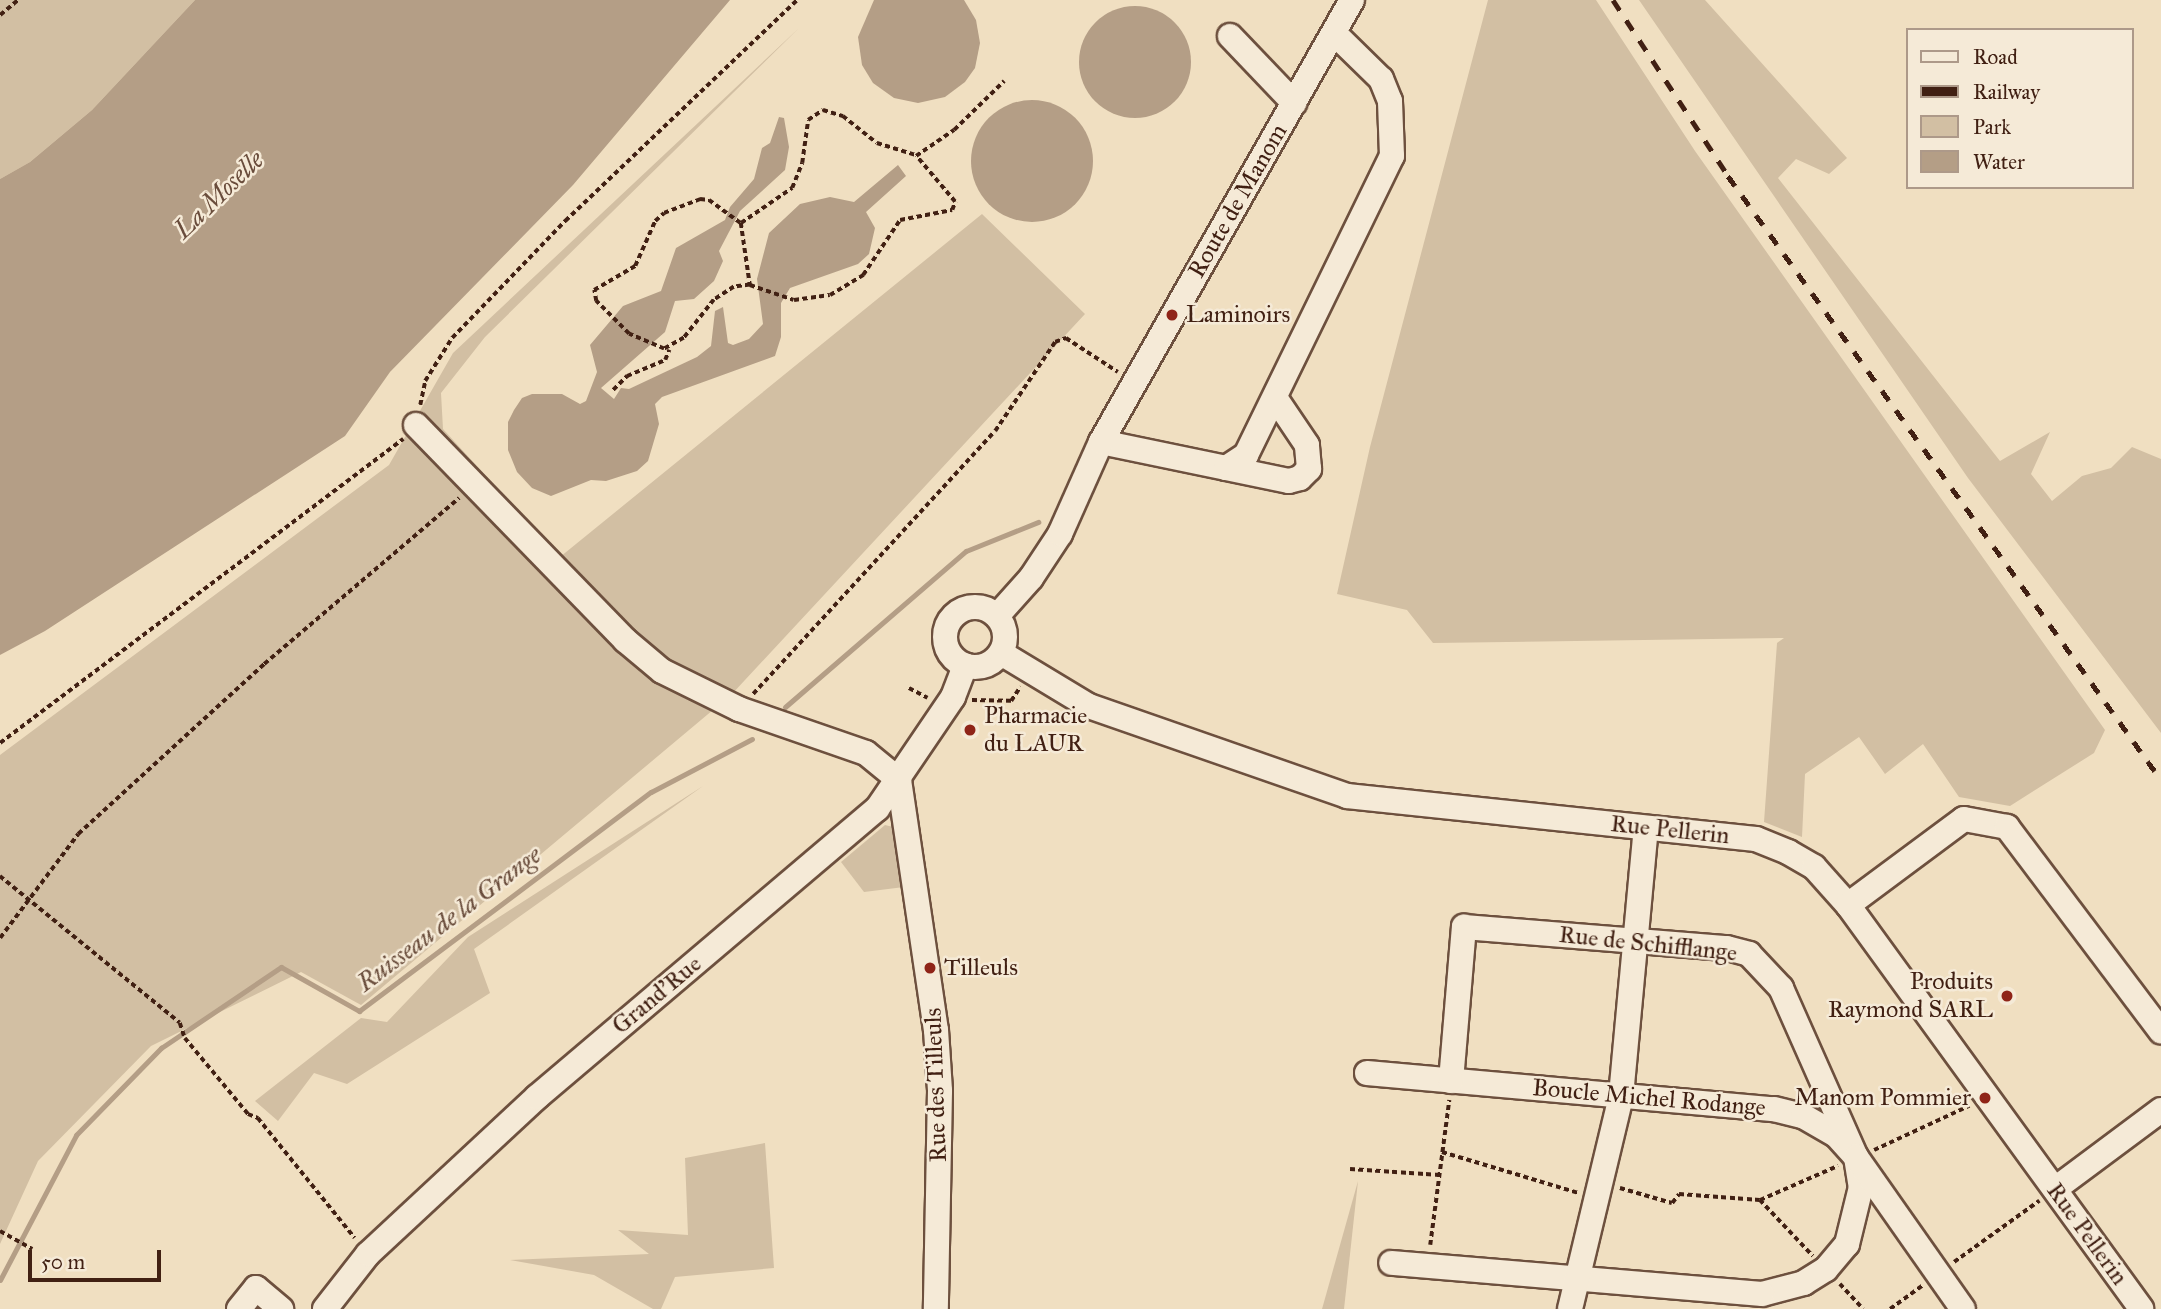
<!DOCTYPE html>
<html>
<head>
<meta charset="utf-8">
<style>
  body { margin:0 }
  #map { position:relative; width:2161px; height:1309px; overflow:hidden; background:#f0dfc1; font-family:"IM FELL Great Primer",serif }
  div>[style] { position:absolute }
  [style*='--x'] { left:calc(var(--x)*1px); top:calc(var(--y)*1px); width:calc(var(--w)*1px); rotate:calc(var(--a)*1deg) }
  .green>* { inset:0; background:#d2bfa3 }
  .water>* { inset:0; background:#b49e86 }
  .round { border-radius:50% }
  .stream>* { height:5px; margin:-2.5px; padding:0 2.5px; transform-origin:2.5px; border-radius:2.5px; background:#b49e86 }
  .path>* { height:3.5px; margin-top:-1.75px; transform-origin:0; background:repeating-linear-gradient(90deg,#412013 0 5px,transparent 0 8.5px) }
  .roads { filter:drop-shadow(2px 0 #6d503e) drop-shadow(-2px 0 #6d503e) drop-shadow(0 2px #6d503e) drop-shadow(0 -2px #6d503e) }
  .minor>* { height:24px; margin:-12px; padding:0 12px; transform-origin:12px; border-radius:12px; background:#f5ead7 }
  .minor>.ring { margin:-12px; padding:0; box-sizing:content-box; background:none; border:24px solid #f5ead7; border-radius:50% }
  .rail>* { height:5px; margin-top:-2.5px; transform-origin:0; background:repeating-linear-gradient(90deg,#412013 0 12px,transparent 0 24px) }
  .dots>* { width:19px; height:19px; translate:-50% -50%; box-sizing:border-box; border:4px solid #f5ead7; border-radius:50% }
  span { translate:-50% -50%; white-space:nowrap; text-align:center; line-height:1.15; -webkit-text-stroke:5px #f5ead7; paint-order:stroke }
  .street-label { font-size:24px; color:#412013 }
  .poi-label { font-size:24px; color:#412013 }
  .left { translate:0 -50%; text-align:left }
  .right { translate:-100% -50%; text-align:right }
  .water-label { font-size:26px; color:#694c3b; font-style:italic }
  .legend { position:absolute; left:1906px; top:28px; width:228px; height:161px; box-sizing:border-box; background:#f5ead7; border:2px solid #ad9989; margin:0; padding:9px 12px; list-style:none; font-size:21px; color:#412013 }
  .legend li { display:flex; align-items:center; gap:14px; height:35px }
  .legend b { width:35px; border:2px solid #ad9989 }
  .scale { position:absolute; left:28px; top:1250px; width:133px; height:32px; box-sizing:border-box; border:4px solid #412013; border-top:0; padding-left:9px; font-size:21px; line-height:24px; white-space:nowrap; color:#412013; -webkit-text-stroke:5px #f5ead7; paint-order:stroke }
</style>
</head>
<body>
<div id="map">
  <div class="green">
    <i style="clip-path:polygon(0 0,195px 0,92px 110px,30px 162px,0 179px)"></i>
    <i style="clip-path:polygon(1488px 0,1596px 0,1695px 151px,2105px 730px,2094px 753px,2010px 806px,1959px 797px,1923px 744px,1885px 774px,1859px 737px,1805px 774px,1802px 837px,1764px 822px,1777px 643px,1784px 638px,1433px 643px,1407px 610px,1337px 594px,1370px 447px)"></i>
    <i style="clip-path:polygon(1639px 0,1705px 0,1847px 158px,1829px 174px,1796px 159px,1778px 178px,2000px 461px,2050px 432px,2031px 474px,2052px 501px,2082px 476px,2111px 468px,2132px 447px,2161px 459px,2161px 733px,1968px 478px)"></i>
    <i style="clip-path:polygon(799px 28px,485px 337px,441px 393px,443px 429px,560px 557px,982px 214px,1085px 314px,732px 694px,361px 1005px,301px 972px,151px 1046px,38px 1161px,0 1244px,0 755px,389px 465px,453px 353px)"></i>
    <i style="clip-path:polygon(703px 786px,474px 949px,490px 993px,347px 1084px,314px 1073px,278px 1121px,255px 1101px,361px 1018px,387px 1022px,468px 937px)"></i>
    <i style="clip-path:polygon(885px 825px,893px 827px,904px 887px,864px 892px,841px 862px)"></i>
    <i style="clip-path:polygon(765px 1143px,774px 1268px,675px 1277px,661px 1309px,653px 1309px,594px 1275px,510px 1260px,649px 1254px,618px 1230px,688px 1235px,685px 1158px)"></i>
    <i style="clip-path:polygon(1358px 1181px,1344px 1309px,1322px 1309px)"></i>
  </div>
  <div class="water">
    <i style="clip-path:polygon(195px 0,730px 0,573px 185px,390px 372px,345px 436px,45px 631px,0 655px,0 179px,30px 162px,92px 110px)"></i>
    <i style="clip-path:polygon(874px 0,964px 0,976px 20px,980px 43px,975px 68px,965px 82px,945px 97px,918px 103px,894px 98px,873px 83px,862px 65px,858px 37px)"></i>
    <i class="round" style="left:1079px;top:6px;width:112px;height:112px"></i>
    <i class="round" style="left:971px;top:100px;width:122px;height:122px"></i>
    <i style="clip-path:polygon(779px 117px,784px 118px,789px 147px,785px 170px,740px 211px,719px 251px,723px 261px,714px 281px,694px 299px,675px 301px,665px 332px,601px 388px,614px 399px,621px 388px,629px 389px,697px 357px,711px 346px,715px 311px,723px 307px,728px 343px,733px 345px,749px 339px,763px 324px,757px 279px,769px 233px,800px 204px,830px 197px,854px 202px,898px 165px,906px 176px,866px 212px,875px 228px,869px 254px,858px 264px,790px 288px,781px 303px,781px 337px,775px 356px,662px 397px,655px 404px,659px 424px,648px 461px,637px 471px,606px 481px,591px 480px,551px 496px,532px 488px,517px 472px,508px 450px,508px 422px,514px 410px,522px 398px,532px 394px,562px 394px,580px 404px,586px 401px,597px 372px,590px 345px,623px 306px,661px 291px,676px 248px,725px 220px,730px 207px,754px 179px,762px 148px,770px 143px)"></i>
  </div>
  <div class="stream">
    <i style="--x:785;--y:707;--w:239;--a:-40.8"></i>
    <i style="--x:966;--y:551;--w:78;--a:-21.9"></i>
    <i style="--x:0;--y:1280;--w:164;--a:-62.3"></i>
    <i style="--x:76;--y:1135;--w:122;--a:-45.7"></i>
    <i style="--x:161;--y:1048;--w:145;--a:-34"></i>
    <i style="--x:281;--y:967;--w:90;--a:29.4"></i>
    <i style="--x:359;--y:1011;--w:365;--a:-36.9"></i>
    <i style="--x:651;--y:792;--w:114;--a:-27.7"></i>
  </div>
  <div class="path">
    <i style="--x:0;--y:15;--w:23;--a:-40"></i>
    <i style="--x:700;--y:199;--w:9;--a:6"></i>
    <i style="--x:709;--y:200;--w:39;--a:36"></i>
    <i style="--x:741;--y:223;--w:63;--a:81.7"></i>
    <i style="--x:750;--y:285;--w:16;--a:173"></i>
    <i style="--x:734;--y:287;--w:24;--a:147"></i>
    <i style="--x:714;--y:300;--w:48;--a:128.3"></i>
    <i style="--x:684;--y:338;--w:23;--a:151"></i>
    <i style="--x:664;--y:349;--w:38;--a:-157"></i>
    <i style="--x:629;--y:334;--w:47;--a:-135"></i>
    <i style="--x:596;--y:301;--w:11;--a:-100"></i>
    <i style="--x:594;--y:290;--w:48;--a:-30.3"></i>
    <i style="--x:635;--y:266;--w:49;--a:-66"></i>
    <i style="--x:655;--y:221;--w:12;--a:-42"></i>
    <i style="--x:664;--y:213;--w:39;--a:-21"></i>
    <i style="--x:741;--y:223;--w:62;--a:-34.5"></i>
    <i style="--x:792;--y:188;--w:27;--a:-68"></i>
    <i style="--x:802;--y:163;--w:43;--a:-82.1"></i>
    <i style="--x:808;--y:120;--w:18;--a:-34"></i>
    <i style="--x:823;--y:110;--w:21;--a:17"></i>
    <i style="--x:843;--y:116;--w:43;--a:38.5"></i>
    <i style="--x:877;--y:143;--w:41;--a:17.1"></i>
    <i style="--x:750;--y:285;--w:46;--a:18.8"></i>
    <i style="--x:794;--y:300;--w:36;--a:-8"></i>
    <i style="--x:830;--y:295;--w:39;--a:-31"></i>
    <i style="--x:863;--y:275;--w:66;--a:-56.1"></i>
    <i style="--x:900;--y:220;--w:53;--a:-10.9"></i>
    <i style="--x:952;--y:210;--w:9;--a:-69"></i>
    <i style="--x:955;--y:202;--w:60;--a:-130.3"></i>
    <i style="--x:916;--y:156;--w:46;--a:-34.4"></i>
    <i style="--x:954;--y:130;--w:70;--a:-44.4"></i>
    <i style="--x:613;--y:390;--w:20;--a:-45"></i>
    <i style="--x:627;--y:376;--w:41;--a:-22.8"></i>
    <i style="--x:665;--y:360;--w:11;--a:-68"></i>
    <i style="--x:420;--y:405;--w:25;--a:-78"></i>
    <i style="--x:425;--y:381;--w:51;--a:-57.9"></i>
    <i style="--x:452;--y:338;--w:163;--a:-46"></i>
    <i style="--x:565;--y:221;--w:320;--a:-43.6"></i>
    <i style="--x:909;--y:688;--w:21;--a:28"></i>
    <i style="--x:753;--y:694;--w:357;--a:-47.4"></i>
    <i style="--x:995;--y:431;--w:107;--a:-56"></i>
    <i style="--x:1055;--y:342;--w:12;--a:-20"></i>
    <i style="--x:1066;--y:338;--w:62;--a:33.2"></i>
    <i style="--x:972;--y:700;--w:39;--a:1"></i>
    <i style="--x:1011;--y:701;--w:17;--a:-57"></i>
    <i style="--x:0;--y:743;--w:505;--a:-37.03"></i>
    <i style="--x:0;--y:876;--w:232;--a:39.2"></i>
    <i style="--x:180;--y:1023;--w:16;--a:72"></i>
    <i style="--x:185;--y:1038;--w:99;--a:50.3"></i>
    <i style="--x:248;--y:1114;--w:11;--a:22"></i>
    <i style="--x:258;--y:1118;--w:154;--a:51.1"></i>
    <i style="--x:0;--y:938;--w:130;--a:-53.1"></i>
    <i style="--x:78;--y:834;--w:252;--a:-42.4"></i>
    <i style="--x:264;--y:664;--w:256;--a:-40.4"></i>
    <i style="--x:1874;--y:1150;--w:105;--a:-24.9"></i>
    <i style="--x:1442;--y:1152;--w:143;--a:16.7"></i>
    <i style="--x:1350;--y:1169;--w:90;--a:3.8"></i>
    <i style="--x:1620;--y:1188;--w:54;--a:16.1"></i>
    <i style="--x:1672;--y:1203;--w:11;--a:-52"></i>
    <i style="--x:1679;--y:1194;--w:81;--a:4.2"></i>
    <i style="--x:1760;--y:1200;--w:77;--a:46.6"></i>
    <i style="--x:1760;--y:1200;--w:85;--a:-23.6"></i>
    <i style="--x:0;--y:1231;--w:37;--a:29"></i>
    <i style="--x:1430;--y:1245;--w:146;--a:-82.5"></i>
    <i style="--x:1954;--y:1262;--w:105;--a:-35.7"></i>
    <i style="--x:1840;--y:1284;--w:34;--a:47"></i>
    <i style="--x:1890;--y:1309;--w:41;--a:-36"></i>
  </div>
  <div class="roads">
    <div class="minor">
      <i style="--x:1230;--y:36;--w:93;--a:46.3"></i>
      <i style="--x:416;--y:425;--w:300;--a:45.8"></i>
      <i style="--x:625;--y:640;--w:48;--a:40"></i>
      <i style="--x:662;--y:671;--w:86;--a:26.3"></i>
      <i style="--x:739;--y:709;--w:134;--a:19.1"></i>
      <i style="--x:866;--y:753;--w:43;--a:39.3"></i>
      <i style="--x:899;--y:780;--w:253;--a:81.6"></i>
      <i style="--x:936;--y:1030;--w:61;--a:86.2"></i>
      <i style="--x:940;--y:1091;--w:218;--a:91.1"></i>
      <i style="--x:1101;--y:442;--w:128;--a:11.7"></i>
      <i style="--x:1226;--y:468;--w:24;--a:-33"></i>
      <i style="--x:1246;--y:455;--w:333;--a:-64"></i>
      <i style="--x:1392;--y:156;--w:55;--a:-92.1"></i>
      <i style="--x:1390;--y:101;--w:24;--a:-112"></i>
      <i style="--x:1381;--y:79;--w:66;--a:-135.6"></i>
      <i style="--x:1226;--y:468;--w:64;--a:11.7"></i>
      <i style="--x:1289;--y:481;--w:11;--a:-15"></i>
      <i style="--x:1300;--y:478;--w:13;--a:-45"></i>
      <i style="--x:1309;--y:469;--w:24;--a:-95"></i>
      <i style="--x:1307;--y:445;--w:55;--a:-124"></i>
      <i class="ring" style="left:945px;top:607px;width:36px;height:36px"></i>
      <i style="--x:997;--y:616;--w:51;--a:-48.2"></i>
      <i style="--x:1031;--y:578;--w:53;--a:-56.6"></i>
      <i style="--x:1060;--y:534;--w:101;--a:-66"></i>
      <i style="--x:1101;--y:442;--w:508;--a:-60.41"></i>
      <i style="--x:1001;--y:653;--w:103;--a:31.1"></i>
      <i style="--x:1089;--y:706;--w:273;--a:19.2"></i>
      <i style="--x:1347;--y:796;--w:411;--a:6"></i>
      <i style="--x:1756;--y:839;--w:35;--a:22"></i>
      <i style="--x:1788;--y:852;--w:30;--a:30"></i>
      <i style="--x:1814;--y:867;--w:51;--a:48.2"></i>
      <i style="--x:1848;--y:905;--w:499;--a:54"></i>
      <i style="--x:1848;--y:905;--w:144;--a:-36.6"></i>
      <i style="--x:1964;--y:819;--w:44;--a:10.5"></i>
      <i style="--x:2007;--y:827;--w:256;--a:53"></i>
      <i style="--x:1367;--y:1073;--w:409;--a:5.1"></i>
      <i style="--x:1774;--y:1109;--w:30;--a:14"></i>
      <i style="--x:1803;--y:1116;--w:38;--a:30"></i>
      <i style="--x:1836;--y:1135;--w:30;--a:48"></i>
      <i style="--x:1856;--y:1157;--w:30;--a:81"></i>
      <i style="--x:1861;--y:1187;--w:59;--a:103.8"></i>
      <i style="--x:1847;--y:1244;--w:33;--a:130"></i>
      <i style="--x:1826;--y:1269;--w:26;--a:148"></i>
      <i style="--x:1804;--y:1283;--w:43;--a:165.3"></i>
      <i style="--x:1762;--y:1294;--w:372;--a:-175.2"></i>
      <i style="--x:1451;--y:1081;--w:155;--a:-85.2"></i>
      <i style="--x:1464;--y:927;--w:264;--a:4.6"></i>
      <i style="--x:1727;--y:948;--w:23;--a:15"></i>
      <i style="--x:1749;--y:954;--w:47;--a:46.7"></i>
      <i style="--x:1781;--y:988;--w:185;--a:66.1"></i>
      <i style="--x:1856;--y:1157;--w:186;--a:54.9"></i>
      <i style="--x:2055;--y:1189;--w:132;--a:-36.7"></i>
      <i style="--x:239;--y:1309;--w:27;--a:-51"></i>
      <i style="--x:256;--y:1288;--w:33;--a:40"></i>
      <i style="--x:325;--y:1309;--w:70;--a:-52"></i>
      <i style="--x:368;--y:1254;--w:231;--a:-42.9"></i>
      <i style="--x:537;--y:1097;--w:446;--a:-40.3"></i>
      <i style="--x:877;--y:809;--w:135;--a:-55.8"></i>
      <i style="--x:953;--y:697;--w:34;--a:-69"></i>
      <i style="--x:1570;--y:1309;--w:219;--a:-76.5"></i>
      <i style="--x:1621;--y:1096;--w:269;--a:-84.7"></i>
    </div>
  </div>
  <div class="rail">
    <i style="--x:1613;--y:0;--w:210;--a:56.8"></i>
    <i style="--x:1728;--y:176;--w:743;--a:54.36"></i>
  </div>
  <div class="dots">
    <i style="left:1172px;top:315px;background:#8f2418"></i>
    <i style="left:970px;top:730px;background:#8f2418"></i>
    <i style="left:930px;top:968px;background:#8f2418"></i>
    <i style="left:2007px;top:996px;background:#8f2418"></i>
    <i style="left:1985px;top:1098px;background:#8f2418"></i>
  </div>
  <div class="street-label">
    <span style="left:1238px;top:201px;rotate:-60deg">Route de Manom</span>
    <span style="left:1670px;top:830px;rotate:6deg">Rue Pellerin</span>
    <span style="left:1648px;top:944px;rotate:6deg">Rue de Schifflange</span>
    <span style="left:657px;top:995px;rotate:-40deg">Grand'Rue</span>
    <span style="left:936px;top:1085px;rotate:-92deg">Rue des Tilleuls</span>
    <span style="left:1649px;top:1098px;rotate:5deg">Boucle Michel Rodange</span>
    <span style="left:2087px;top:1234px;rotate:54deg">Rue Pellerin</span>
  </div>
  <div class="poi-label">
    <span class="left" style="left:1186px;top:315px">Laminoirs</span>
    <span class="left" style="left:984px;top:730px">Pharmacie<br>du LAUR</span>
    <span class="left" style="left:944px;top:968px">Tilleuls</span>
    <span class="right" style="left:1993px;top:996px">Produits<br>Raymond SARL</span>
    <span class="right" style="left:1971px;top:1098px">Manom Pommier</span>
  </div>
  <div class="water-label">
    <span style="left:219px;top:195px;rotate:-44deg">La Moselle</span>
    <span style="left:449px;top:919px;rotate:-37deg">Ruisseau de la Grange</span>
  </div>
  <ul class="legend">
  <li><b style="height:9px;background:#f5ead7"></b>Road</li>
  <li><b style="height:9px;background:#412013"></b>Railway</li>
  <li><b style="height:19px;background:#d2bfa3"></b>Park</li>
  <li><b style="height:19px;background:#b49e86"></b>Water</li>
  </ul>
  <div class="scale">50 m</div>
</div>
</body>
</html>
